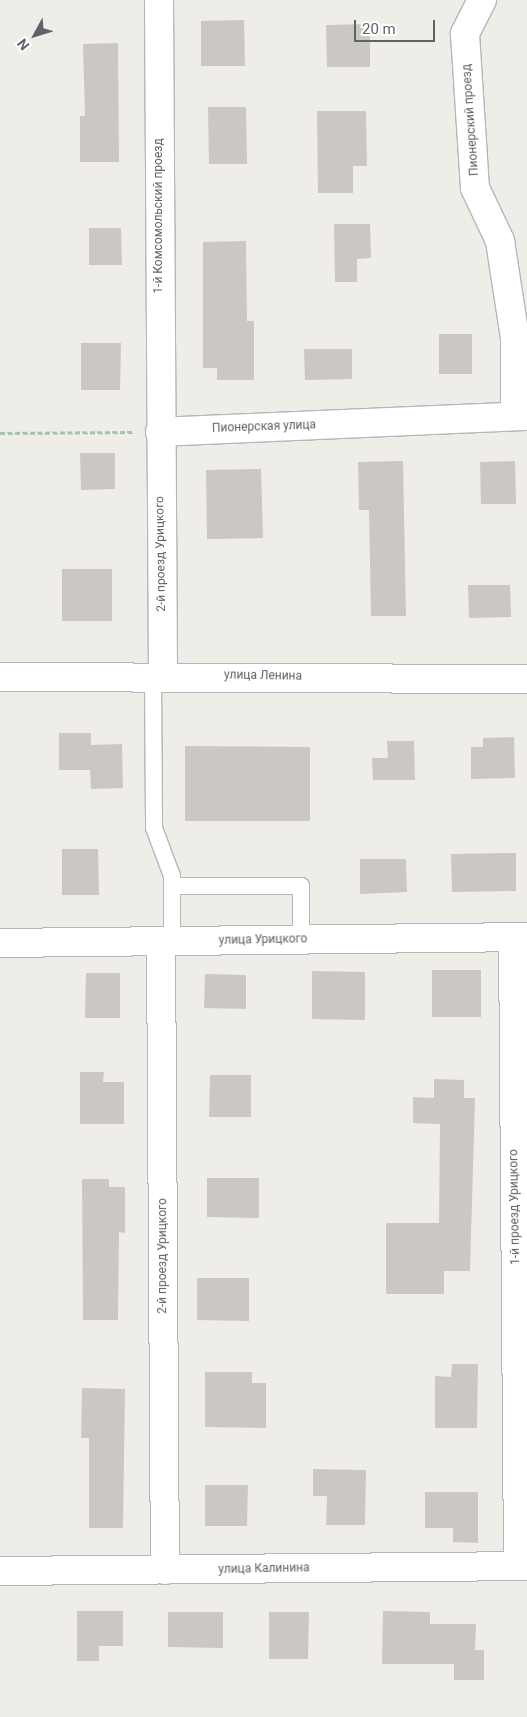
<!DOCTYPE html>
<html>
<head>
<meta charset="utf-8">
<style>
  body { margin:0 }
  #map { position:relative; width:527px; height:1717px; overflow:hidden; background:#efede7; font-family:Roboto,sans-serif }
  div>[style] { position:absolute }
  [style*='--x'] { left:calc(var(--x)*1px); top:calc(var(--y)*1px); width:calc(var(--w)*1px); rotate:calc(var(--a)*1deg) }
  .building>* { inset:0; background:#cbc8c4 }
  .path>* { height:3px; margin-top:-1.5px; transform-origin:0; background:repeating-linear-gradient(90deg,#a0c5a7 0 5px,transparent 0 7.5px) }
  .roads { filter:drop-shadow(1px 0 #b4b7ba) drop-shadow(-1px 0 #b4b7ba) drop-shadow(0 1px #b4b7ba) drop-shadow(0 -1px #b4b7ba) }
  .lane>* { height:16px; margin:-8px; padding:0 8px; transform-origin:8px; border-radius:8px; background:#fff }
  .street>* { height:28px; margin:-14px; padding:0 14px; transform-origin:14px; border-radius:14px; background:#fff }
  span { translate:-50% -50%; white-space:nowrap; text-align:center; line-height:1.15; -webkit-text-stroke:4px #fff; paint-order:stroke }
  .street-label { font-size:12px; color:#5f6266 }
  .north { position:absolute; left:10px; top:10px; width:50px; height:50px; -webkit-text-stroke:4px #fff; paint-order:stroke; rotate:231deg; font-size:14px; font-weight:700; line-height:20px; text-align:center; color:#5f6266 }
  .north::after { content:''; display:block; margin:auto; width:18px; height:22px; background:#5f6266; clip-path:polygon(50% 0,100% 100%,50% 72%,0 100%) }
  .scale { position:absolute; left:354px; top:20px; width:81px; height:22px; box-sizing:border-box; border:2px solid #5f6266; border-top:0; padding-left:6px; font-size:15px; line-height:18px; white-space:nowrap; color:#5f6266; -webkit-text-stroke:4px #fff; paint-order:stroke }
</style>
</head>
<body>
<div id="map">
  <div class="building">
    <i style="clip-path:polygon(244px 20px,245px 66px,201px 66px,201px 21px)"></i>
    <i style="clip-path:polygon(370px 24px,370px 67px,327px 67px,326px 25px)"></i>
    <i style="clip-path:polygon(118px 43px,119px 162px,80px 162px,80px 116px,85px 116px,83px 44px)"></i>
    <i style="clip-path:polygon(208px 107px,246px 107px,247px 164px,209px 164px)"></i>
    <i style="clip-path:polygon(317px 111px,366px 111px,367px 166px,353px 166px,353px 193px,318px 193px)"></i>
    <i style="clip-path:polygon(334px 224px,370px 224px,371px 258px,357px 259px,357px 282px,335px 282px)"></i>
    <i style="clip-path:polygon(89px 228px,121px 228px,122px 265px,89px 265px)"></i>
    <i style="clip-path:polygon(246px 241px,247px 321px,254px 321px,254px 380px,217px 380px,217px 368px,203px 368px,203px 242px)"></i>
    <i style="clip-path:polygon(439px 334px,472px 334px,472px 374px,439px 374px)"></i>
    <i style="clip-path:polygon(81px 343px,121px 343px,120px 390px,81px 390px)"></i>
    <i style="clip-path:polygon(304px 349px,352px 349px,352px 379px,305px 380px)"></i>
    <i style="clip-path:polygon(80px 453px,115px 453px,115px 489px,81px 490px)"></i>
    <i style="clip-path:polygon(403px 461px,406px 616px,371px 616px,369px 510px,359px 510px,358px 462px)"></i>
    <i style="clip-path:polygon(515px 461px,516px 504px,481px 504px,480px 462px)"></i>
    <i style="clip-path:polygon(261px 469px,263px 538px,207px 539px,206px 470px)"></i>
    <i style="clip-path:polygon(62px 569px,112px 569px,112px 621px,62px 621px)"></i>
    <i style="clip-path:polygon(468px 585px,510px 585px,511px 617px,469px 618px)"></i>
    <i style="clip-path:polygon(59px 733px,91px 733px,91px 745px,122px 744px,123px 788px,91px 789px,90px 770px,59px 770px)"></i>
    <i style="clip-path:polygon(514px 737px,515px 778px,471px 779px,471px 747px,483px 747px,483px 738px)"></i>
    <i style="clip-path:polygon(387px 741px,414px 741px,415px 780px,373px 780px,372px 758px,388px 758px)"></i>
    <i style="clip-path:polygon(185px 746px,310px 747px,310px 821px,185px 821px)"></i>
    <i style="clip-path:polygon(62px 849px,98px 849px,99px 895px,62px 895px)"></i>
    <i style="clip-path:polygon(516px 853px,516px 891px,452px 892px,451px 854px)"></i>
    <i style="clip-path:polygon(360px 859px,406px 859px,407px 892px,360px 894px)"></i>
    <i style="clip-path:polygon(432px 970px,481px 970px,481px 1017px,432px 1017px)"></i>
    <i style="clip-path:polygon(312px 971px,365px 972px,365px 1020px,312px 1019px)"></i>
    <i style="clip-path:polygon(86px 973px,120px 973px,120px 1018px,85px 1018px)"></i>
    <i style="clip-path:polygon(205px 974px,246px 975px,246px 1009px,204px 1008px)"></i>
    <i style="clip-path:polygon(80px 1072px,104px 1072px,103px 1082px,124px 1082px,124px 1124px,80px 1124px)"></i>
    <i style="clip-path:polygon(210px 1075px,251px 1075px,251px 1117px,209px 1117px)"></i>
    <i style="clip-path:polygon(434px 1079px,464px 1080px,464px 1098px,475px 1098px,470px 1271px,444px 1271px,444px 1294px,386px 1294px,386px 1223px,439px 1223px,440px 1124px,413px 1123px,413px 1097px,434px 1098px)"></i>
    <i style="clip-path:polygon(207px 1178px,259px 1178px,259px 1218px,207px 1217px)"></i>
    <i style="clip-path:polygon(82px 1179px,109px 1179px,109px 1187px,125px 1187px,125px 1233px,119px 1232px,118px 1320px,83px 1320px)"></i>
    <i style="clip-path:polygon(197px 1278px,249px 1278px,249px 1321px,197px 1320px)"></i>
    <i style="clip-path:polygon(452px 1364px,478px 1364px,477px 1428px,435px 1428px,435px 1376px,451px 1377px)"></i>
    <i style="clip-path:polygon(205px 1372px,252px 1372px,252px 1383px,266px 1383px,266px 1428px,205px 1427px)"></i>
    <i style="clip-path:polygon(82px 1388px,125px 1389px,123px 1528px,89px 1528px,89px 1438px,81px 1438px)"></i>
    <i style="clip-path:polygon(313px 1469px,366px 1470px,365px 1525px,326px 1525px,327px 1496px,313px 1496px)"></i>
    <i style="clip-path:polygon(205px 1485px,248px 1485px,247px 1526px,205px 1526px)"></i>
    <i style="clip-path:polygon(425px 1492px,478px 1492px,478px 1543px,453px 1542px,453px 1528px,425px 1528px)"></i>
    <i style="clip-path:polygon(77px 1611px,123px 1611px,123px 1646px,99px 1646px,99px 1661px,77px 1661px)"></i>
    <i style="clip-path:polygon(383px 1611px,430px 1612px,430px 1624px,476px 1624px,475px 1650px,484px 1650px,484px 1680px,454px 1680px,454px 1664px,382px 1664px)"></i>
    <i style="clip-path:polygon(168px 1612px,223px 1612px,223px 1648px,168px 1647px)"></i>
    <i style="clip-path:polygon(269px 1612px,309px 1612px,308px 1659px,269px 1659px)"></i>
  </div>
  <div class="path">
    <i style="--x:0;--y:433;--w:134;--a:-0.4"></i>
  </div>
  <div class="roads">
    <div class="lane">
      <i style="--x:153;--y:675;--w:153;--a:89.6"></i>
      <i style="--x:154;--y:828;--w:51;--a:69.4"></i>
      <i style="--x:172;--y:876;--w:65;--a:90"></i>
      <i style="--x:172;--y:886;--w:129;--a:0"></i>
      <i style="--x:301;--y:886;--w:54;--a:90"></i>
    </div>
    <div class="street">
      <i style="--x:159;--y:0;--w:675;--a:89.66"></i>
      <i style="--x:482;--y:0;--w:38;--a:117"></i>
      <i style="--x:465;--y:34;--w:154;--a:86.3"></i>
      <i style="--x:475;--y:188;--w:59;--a:64.7"></i>
      <i style="--x:500;--y:241;--w:98;--a:81.2"></i>
      <i style="--x:515;--y:338;--w:78;--a:90"></i>
      <i style="--x:160;--y:432;--w:367;--a:-2.5"></i>
      <i style="--x:0;--y:677;--w:527;--a:0.22"></i>
      <i style="--x:513;--y:937;--w:629;--a:89.54"></i>
      <i style="--x:161;--y:942;--w:628;--a:89.64"></i>
      <i style="--x:0;--y:943;--w:527;--a:-0.65"></i>
      <i style="--x:0;--y:1571;--w:527;--a:-0.54"></i>
    </div>
  </div>
  <div class="street-label">
    <span style="left:471px;top:120px;rotate:-94deg">Пионерский проезд</span>
    <span style="left:159px;top:216px;rotate:-90deg">1-й Комсомольский проезд</span>
    <span style="left:264px;top:427px;rotate:-2deg">Пионерская улица</span>
    <span style="left:161px;top:554px;rotate:-91deg">2-й проезд Урицкого</span>
    <span style="left:263px;top:676px;rotate:1deg">улица Ленина</span>
    <span style="left:263px;top:940px;rotate:-1deg">улица Урицкого</span>
    <span style="left:515px;top:1207px;rotate:-91deg">1-й проезд Урицкого</span>
    <span style="left:163px;top:1256px;rotate:-90deg">2-й проезд Урицкого</span>
    <span style="left:264px;top:1569px;rotate:-1deg">улица Калинина</span>
  </div>
  <div class="north">N</div>
  <div class="scale">20 m</div>
</div>
</body>
</html>
